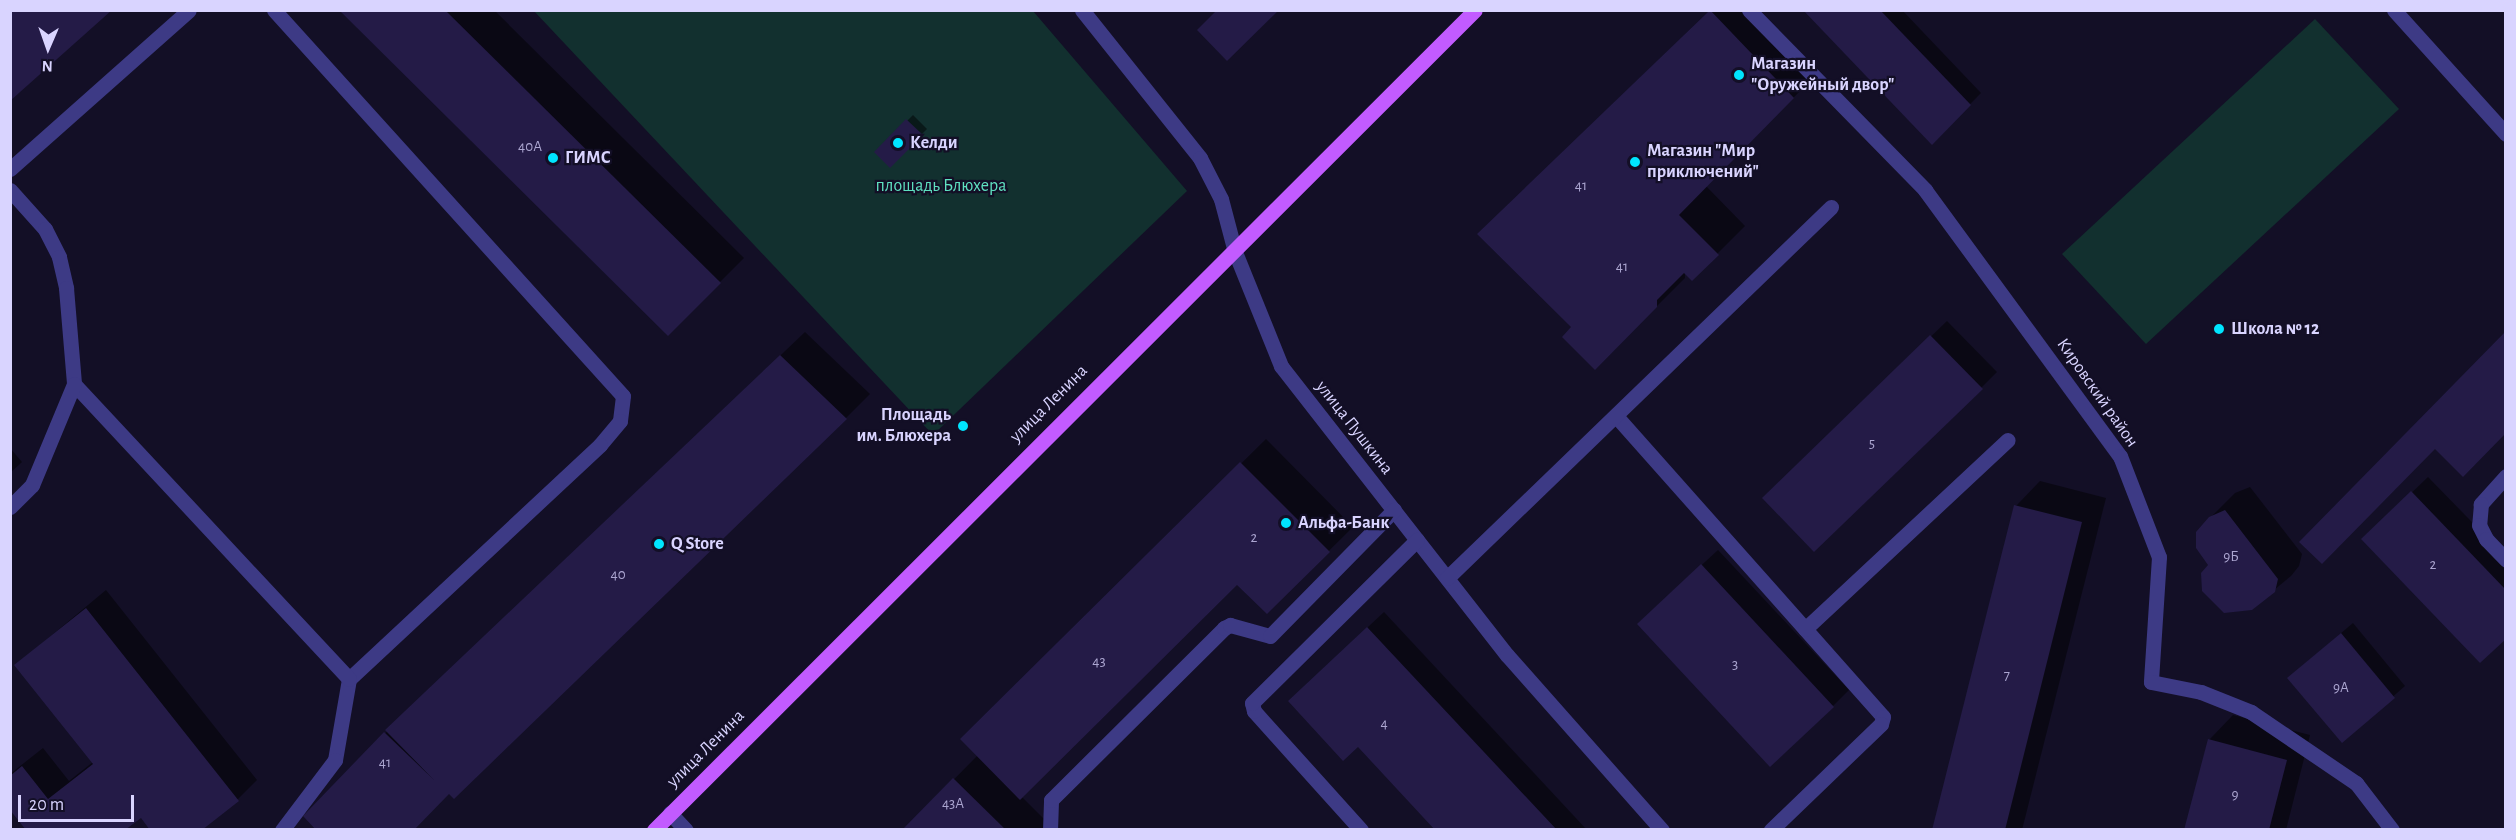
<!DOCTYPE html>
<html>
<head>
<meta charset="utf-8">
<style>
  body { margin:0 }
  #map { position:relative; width:2516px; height:840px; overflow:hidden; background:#130f26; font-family:"Alegreya Sans",sans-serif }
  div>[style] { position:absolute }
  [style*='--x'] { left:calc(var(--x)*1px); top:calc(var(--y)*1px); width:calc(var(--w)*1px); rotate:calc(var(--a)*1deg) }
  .green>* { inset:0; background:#12302f }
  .shadow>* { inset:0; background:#0007 }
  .building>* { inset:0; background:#241b47 }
  .minor>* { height:15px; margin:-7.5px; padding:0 7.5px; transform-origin:7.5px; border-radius:7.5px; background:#3d3a85 }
  .major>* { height:15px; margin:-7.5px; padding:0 7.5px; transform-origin:7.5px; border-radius:7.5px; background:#c25bff }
  .dots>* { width:16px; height:16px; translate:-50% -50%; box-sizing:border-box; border:3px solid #130f26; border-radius:50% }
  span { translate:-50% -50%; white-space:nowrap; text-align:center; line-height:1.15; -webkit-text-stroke:4.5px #130f26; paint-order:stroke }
  .number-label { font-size:15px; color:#aca6d1 }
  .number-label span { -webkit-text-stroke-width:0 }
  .poi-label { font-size:18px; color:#d9d4ff; font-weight:700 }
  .left { translate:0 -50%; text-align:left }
  .right { translate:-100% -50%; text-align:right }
  .park-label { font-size:18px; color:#5fe0c0 }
  .street-label { font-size:18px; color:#d9d4ff }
  .frame { position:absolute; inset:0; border:12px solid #d9d4ff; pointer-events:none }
  .north { position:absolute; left:18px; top:18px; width:60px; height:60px; -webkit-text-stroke:4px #130f26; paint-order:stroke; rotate:182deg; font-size:16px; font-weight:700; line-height:24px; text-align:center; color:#d9d4ff }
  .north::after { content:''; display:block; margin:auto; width:21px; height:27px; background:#d9d4ff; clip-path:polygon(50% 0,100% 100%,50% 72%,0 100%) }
  .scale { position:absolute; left:18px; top:795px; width:116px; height:27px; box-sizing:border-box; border:3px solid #d9d4ff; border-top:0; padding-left:8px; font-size:18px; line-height:21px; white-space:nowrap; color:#d9d4ff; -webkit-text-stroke:4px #130f26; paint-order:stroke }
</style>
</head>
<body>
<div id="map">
  <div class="green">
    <i style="clip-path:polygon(534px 11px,1033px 11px,1187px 191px,933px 435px)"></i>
    <i style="clip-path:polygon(2315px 19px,2399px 109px,2146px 344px,2062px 254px)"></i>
  </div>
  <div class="shadow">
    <i style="clip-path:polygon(341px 10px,494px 10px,744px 258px,668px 334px)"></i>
    <i style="clip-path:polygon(1710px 10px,1748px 10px,1813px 78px,1706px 186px,1745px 226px,1692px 279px,1685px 272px,1685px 278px,1595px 368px,1573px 327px,1479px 234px)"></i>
    <i style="clip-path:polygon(1878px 10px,1902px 10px,1981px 93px,1932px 143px)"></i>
    <i style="clip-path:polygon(913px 115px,927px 129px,890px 165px,876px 152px)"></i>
    <i style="clip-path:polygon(1947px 321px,1997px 372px,1981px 388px,1780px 482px)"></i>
    <i style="clip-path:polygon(805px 332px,870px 394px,846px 418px,449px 792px,305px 816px,412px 706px)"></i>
    <i style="clip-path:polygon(1266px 439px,1353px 527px,1267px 612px,1237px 583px,1021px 796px,1055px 830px,904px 830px,978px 755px,962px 739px)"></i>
    <i style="clip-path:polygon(10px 448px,22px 462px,10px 473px)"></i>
    <i style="clip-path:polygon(2428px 477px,2506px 557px,2506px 637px,2379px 524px)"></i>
    <i style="clip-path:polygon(2040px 481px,2106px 498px,2022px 830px,1933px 830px,2016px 506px)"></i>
    <i style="clip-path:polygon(2250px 487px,2302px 554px,2299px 566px,2291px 576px,2252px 608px,2210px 565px,2210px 518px,2235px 493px)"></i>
    <i style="clip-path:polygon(1718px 550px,1849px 690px,1833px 706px,1655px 608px)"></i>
    <i style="clip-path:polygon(106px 590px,257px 780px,238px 799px,141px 815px,10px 808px,10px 774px,43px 748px,69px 781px,93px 762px,16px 665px)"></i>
    <i style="clip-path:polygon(1384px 612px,1587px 830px,1437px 830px,1306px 685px)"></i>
    <i style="clip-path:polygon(2353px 623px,2405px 686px,2342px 741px,2301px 667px)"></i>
    <i style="clip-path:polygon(2233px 715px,2310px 735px,2286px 830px,2186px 830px,2209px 740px)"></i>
  </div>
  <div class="building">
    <i style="clip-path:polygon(10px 10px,112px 10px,10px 101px)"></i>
    <i style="clip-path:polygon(339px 10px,445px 10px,721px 283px,668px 336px)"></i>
    <i style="clip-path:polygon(1217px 10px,1279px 10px,1227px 61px,1197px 30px)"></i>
    <i style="clip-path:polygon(1710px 10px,1794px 98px,1679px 215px,1719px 255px,1692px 281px,1684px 273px,1657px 300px,1657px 307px,1595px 370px,1562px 337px,1571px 327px,1477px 234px)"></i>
    <i style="clip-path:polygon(1803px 10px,1880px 10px,1971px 105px,1932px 145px)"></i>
    <i style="clip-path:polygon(906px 119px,923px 135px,890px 168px,874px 152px)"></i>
    <i style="clip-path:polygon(2506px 331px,2506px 433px,2463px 477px,2435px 449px,2322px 564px,2299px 542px)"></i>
    <i style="clip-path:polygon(1930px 335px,1983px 389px,1814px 552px,1762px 498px)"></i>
    <i style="clip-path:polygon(780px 355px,847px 419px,454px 799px,449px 794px,414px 830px,316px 830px,303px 816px,384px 732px,434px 780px,385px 730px)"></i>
    <i style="clip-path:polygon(1240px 462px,1330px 552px,1267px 614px,1237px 585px,1020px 800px,960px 739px)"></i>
    <i style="clip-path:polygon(2411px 491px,2506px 590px,2506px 639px,2480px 663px,2361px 539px)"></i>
    <i style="clip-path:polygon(2014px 505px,2082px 522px,2005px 830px,1932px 830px)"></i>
    <i style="clip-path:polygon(2225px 510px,2278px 579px,2275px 592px,2252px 610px,2224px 613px,2202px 591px,2201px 573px,2208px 565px,2196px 548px,2196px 532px,2209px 517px)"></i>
    <i style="clip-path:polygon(1701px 564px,1834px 707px,1770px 767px,1637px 624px)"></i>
    <i style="clip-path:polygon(86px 608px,239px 801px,202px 830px,150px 830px,141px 818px,125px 830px,26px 830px,10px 810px,10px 776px,22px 766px,48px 799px,93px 764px,14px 665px)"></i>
    <i style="clip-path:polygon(1367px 627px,1557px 830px,1435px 830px,1358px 747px,1343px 761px,1288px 701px)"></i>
    <i style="clip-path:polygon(2341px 633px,2395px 698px,2342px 743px,2287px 678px)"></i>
    <i style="clip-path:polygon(2208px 739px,2287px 760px,2269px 830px,2184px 830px)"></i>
    <i style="clip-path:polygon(953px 778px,1006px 830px,902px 830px)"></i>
  </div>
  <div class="minor">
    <i style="--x:274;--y:10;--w:520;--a:47.88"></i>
    <i style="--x:623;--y:396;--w:25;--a:97"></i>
    <i style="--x:620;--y:421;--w:31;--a:130"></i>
    <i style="--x:600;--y:445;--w:343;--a:137"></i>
    <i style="--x:349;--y:679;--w:82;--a:99.8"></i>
    <i style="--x:335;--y:760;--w:88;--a:127.1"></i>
    <i style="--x:1082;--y:10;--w:189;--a:51.4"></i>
    <i style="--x:1200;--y:158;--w:46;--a:62.9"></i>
    <i style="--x:1221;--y:199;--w:55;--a:75.2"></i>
    <i style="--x:1235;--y:252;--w:123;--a:68"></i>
    <i style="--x:1281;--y:366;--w:367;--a:52"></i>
    <i style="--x:1507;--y:655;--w:234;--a:48.5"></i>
    <i style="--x:1749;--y:10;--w:252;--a:45.6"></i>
    <i style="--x:1925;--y:190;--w:330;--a:53.8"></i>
    <i style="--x:2120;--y:456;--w:108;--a:68.9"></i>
    <i style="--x:2159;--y:557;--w:125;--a:93.7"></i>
    <i style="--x:2151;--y:682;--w:51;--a:11.3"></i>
    <i style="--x:2201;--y:692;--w:54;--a:21.8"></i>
    <i style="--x:2251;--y:712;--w:127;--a:34.1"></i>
    <i style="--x:2356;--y:783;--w:59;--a:52.5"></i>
    <i style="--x:2394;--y:10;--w:167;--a:47.9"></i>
    <i style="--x:10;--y:169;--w:239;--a:-41.6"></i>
    <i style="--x:10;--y:190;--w:52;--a:48.1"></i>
    <i style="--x:45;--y:229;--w:31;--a:63"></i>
    <i style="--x:59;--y:257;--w:32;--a:77"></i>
    <i style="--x:66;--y:288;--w:96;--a:85.2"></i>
    <i style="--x:74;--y:384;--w:403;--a:47"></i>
    <i style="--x:1616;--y:416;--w:402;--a:48.4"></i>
    <i style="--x:1883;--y:717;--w:7;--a:106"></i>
    <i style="--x:1881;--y:724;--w:153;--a:136.1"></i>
    <i style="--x:2506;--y:476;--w:38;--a:132"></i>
    <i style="--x:2481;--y:504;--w:21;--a:95"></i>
    <i style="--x:2479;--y:525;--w:16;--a:63"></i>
    <i style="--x:2486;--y:539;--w:29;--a:46"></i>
    <i style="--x:10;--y:507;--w:31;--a:-45"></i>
    <i style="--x:32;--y:485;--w:109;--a:-67.4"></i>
    <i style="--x:1447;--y:578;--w:534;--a:-44.01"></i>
    <i style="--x:1805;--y:629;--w:277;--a:-43"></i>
    <i style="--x:670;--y:813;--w:23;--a:47"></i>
    <i style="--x:1050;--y:830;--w:30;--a:-88"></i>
    <i style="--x:1051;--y:800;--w:244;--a:-44.8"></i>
    <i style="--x:1224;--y:628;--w:7;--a:-27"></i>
    <i style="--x:1230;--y:625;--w:41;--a:15.4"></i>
    <i style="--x:1270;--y:636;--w:177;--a:-45.5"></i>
    <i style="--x:1361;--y:830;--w:160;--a:-132"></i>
    <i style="--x:1254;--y:711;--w:8;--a:-104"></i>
    <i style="--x:1252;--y:703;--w:232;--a:-44.7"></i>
  </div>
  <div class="major">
    <i style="--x:654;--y:830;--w:1160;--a:-44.97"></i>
  </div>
  <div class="dots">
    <i style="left:1739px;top:75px;background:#00e5ff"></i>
    <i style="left:898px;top:143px;background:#00e5ff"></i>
    <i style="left:553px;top:158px;background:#00e5ff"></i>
    <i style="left:1635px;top:162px;background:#00e5ff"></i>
    <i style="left:2219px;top:329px;background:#00e5ff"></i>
    <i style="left:963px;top:426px;background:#00e5ff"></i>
    <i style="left:1286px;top:523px;background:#00e5ff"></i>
    <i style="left:659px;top:544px;background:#00e5ff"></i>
  </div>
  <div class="number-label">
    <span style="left:530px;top:147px">40А</span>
    <span style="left:1581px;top:186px">41</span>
    <span style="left:1622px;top:267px">41</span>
    <span style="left:1872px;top:444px">5</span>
    <span style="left:1254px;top:538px">2</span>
    <span style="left:2231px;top:557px">9Б</span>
    <span style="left:2433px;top:565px">2</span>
    <span style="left:618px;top:575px">40</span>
    <span style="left:1099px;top:662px">43</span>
    <span style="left:1735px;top:665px">3</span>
    <span style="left:2007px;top:676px">7</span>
    <span style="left:2341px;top:688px">9А</span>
    <span style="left:1384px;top:724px">4</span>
    <span style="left:385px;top:763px">41</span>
    <span style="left:2235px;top:795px">9</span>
    <span style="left:953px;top:804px">43А</span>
  </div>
  <div class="poi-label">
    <span class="left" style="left:1751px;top:75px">Магазин<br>"Оружейный двор"</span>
    <span class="left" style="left:910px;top:143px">Келди</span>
    <span class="left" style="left:1647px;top:162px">Магазин "Мир<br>приключений"</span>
    <span class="left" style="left:565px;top:158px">ГИМС</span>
    <span class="left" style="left:2231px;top:329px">Школа № 12</span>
    <span class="right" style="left:951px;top:426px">Площадь<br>им. Блюхера</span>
    <span class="left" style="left:1298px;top:523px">Альфа-Банк</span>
    <span class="left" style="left:671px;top:544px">Q Store</span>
  </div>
  <div class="park-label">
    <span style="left:941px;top:186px">площадь Блюхера</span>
  </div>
  <div class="street-label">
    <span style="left:2097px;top:393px;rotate:55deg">Кировский район</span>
    <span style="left:1049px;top:404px;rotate:-45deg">улица Ленина</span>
    <span style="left:1354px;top:428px;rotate:52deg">улица Пушкина</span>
    <span style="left:706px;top:749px;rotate:-45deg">улица Ленина</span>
  </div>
  <div class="frame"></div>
  <div class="north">N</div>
  <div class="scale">20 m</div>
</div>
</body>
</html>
